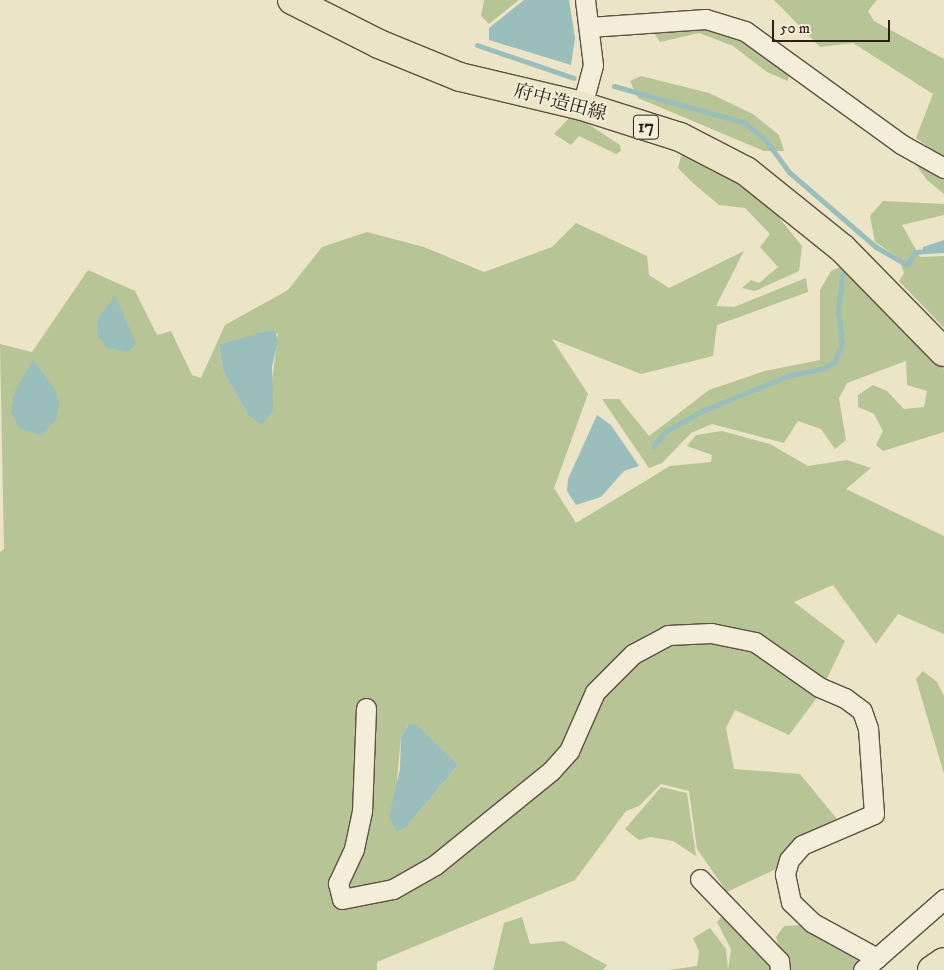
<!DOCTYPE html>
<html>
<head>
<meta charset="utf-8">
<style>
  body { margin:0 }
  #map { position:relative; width:944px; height:970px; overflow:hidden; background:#ece4c6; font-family:"IM FELL DW Pica","Noto Serif JP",serif }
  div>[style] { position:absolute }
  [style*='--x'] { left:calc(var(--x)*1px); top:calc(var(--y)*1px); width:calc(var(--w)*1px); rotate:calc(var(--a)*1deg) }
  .green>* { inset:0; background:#b7c496 }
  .water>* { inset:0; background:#9abebb }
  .stream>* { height:5px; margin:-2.5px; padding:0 2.5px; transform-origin:2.5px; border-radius:2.5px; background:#9abebb }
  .roads { filter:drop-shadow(1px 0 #5e5042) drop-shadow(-1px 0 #5e5042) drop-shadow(0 1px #5e5042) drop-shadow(0 -1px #5e5042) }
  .street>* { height:19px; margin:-9.5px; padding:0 9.5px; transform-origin:9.5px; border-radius:9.5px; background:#f3edda }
  .primary>* { height:28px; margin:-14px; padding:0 14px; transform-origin:14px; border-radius:14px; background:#ece4c6 }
  .highway>* { height:28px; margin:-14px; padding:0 14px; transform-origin:14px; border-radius:14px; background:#ece4c6 }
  span { translate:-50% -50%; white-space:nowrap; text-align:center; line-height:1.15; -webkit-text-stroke:4px #f3edda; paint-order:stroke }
  .shield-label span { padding:1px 4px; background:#f3edda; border:1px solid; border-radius:4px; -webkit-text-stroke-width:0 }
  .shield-label { font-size:18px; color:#2e1f16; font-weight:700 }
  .street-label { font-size:19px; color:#2e1f16 }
  .scale { position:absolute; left:772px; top:20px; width:118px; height:22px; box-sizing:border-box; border:2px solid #2e1f16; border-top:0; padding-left:6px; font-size:15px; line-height:18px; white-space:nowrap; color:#2e1f16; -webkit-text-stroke:4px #f3edda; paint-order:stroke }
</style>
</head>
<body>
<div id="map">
  <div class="green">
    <i style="clip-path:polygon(484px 0,519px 0,489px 24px,481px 16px)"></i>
    <i style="clip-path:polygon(774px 0,877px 0,868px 11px,874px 21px,944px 59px,944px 158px,916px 138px,933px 94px,853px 43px,820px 47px)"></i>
    <i style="clip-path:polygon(660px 27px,710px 27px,744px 40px,789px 74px,788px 81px,767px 72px,733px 46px,699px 33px,660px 42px,654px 33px)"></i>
    <i style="clip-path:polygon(641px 76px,709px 93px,753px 114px,779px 135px,784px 151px,764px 151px,638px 98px,630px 81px)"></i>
    <i style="clip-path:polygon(573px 114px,620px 145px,621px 151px,616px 154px,579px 136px,571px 145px,554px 134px)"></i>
    <i style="clip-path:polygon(681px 156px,698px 157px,760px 194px,802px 246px,799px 271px,755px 291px,742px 288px,751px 280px,759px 283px,778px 267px,760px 247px,770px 234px,745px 208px,719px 205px,694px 184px,678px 168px)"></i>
    <i style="clip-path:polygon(913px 161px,944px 176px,944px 194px,927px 180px)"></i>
    <i style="clip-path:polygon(883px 201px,944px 204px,944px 215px,902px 225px,920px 257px,944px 256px,944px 328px,899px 281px,904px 273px,899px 258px,875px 242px,870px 216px)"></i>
    <i style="clip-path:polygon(evenodd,576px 223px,647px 256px,649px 275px,669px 288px,744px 251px,716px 306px,734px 307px,806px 278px,808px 292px,717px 325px,713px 356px,641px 374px,552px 339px,588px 394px,554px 488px,576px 523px,670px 466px,711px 462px,712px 455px,687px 446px,696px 435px,722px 431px,770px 444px,808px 466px,847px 460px,871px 468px,846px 489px,944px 536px,944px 634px,898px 614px,876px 644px,833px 585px,794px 602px,845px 641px,819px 695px,789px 735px,735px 710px,726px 728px,734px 769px,800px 774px,841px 824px,778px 868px,727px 892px,697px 849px,689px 791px,661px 784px,639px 806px,626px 811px,575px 880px,377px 962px,377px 970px,0 970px,0 552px,4px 549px,0 344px,32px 352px,88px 270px,135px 291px,157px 335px,171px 331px,192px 375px,201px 378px,225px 325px,288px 290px,322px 247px,367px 232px,424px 247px,484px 272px,552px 247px,576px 223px,265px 331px,278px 334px,271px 388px,248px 415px,223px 371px,219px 346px,265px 331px,576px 223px,408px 725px,458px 765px,407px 826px,396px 792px,401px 736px,408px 725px)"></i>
    <i style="clip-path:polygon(842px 266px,944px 369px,944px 432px,883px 451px,876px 445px,883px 431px,874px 414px,858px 407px,858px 395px,873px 385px,887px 391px,904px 409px,924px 407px,927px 391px,907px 385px,906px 361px,847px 383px,839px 398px,846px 440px,835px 449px,821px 429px,798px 421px,784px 443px,712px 424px,691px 433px,662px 463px,649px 468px,602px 399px,619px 399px,649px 436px,709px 390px,765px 371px,820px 360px,820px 290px,831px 271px)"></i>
    <i style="clip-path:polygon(923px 671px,937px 682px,944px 696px,944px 774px,916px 679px)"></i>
    <i style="clip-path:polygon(661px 787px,687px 793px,696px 856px,673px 841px,651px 837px,639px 840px,625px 829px)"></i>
    <i style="clip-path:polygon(722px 916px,769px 956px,772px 970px,668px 970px,697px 966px,699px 951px,693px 938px,710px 928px,726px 949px,728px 970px,731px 949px,717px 922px)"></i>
    <i style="clip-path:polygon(522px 917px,530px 944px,563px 941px,607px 965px,603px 970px,493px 970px,504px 923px)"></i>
    <i style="clip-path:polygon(803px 925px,864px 954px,855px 970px,786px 970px,776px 937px,784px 926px)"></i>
  </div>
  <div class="water">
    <i style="clip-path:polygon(524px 0,569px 0,575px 38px,571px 65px,489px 40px,489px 28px)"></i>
    <i style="clip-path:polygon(944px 240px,944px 253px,923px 254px,923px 247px)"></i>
    <i style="clip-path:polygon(115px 295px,136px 344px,128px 352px,107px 348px,97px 334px,98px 319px)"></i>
    <i style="clip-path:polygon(265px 331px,275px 331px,278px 340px,272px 367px,273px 410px,262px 424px,248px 415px,223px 371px,219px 345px)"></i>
    <i style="clip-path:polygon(33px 360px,54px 388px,59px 403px,57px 418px,42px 435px,20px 429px,11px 413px,14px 393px)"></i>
    <i style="clip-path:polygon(597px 415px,611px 425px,639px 466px,624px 471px,601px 497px,576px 505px,567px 491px,568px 479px)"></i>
    <i style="clip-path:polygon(409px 724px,417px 725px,458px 765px,407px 826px,397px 831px,389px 817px,400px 769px,401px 736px)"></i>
  </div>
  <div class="stream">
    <i style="--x:477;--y:45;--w:102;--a:18.8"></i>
    <i style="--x:614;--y:86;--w:134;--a:15.6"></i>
    <i style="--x:743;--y:122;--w:26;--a:37"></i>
    <i style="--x:764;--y:138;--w:42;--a:53.7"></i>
    <i style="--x:789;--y:172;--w:115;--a:40.8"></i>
    <i style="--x:876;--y:247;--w:36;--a:30"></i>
    <i style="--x:907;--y:265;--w:15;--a:-58"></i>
    <i style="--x:915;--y:252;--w:12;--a:-5"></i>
    <i style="--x:653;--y:446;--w:20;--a:-49"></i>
    <i style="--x:666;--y:431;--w:41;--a:-29.1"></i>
    <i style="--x:702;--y:411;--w:92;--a:-22.4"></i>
    <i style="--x:787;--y:376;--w:38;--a:-12"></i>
    <i style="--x:824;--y:368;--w:12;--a:-31"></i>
    <i style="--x:834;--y:362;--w:21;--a:-67"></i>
    <i style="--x:842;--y:343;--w:32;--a:-97"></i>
    <i style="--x:838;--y:311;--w:38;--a:-83"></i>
  </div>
  <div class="roads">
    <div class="street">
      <i style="--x:589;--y:27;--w:117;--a:-3.9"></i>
      <i style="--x:706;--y:19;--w:41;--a:17.1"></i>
      <i style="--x:745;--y:31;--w:193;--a:35.9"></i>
      <i style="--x:901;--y:144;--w:49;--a:29.2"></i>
      <i style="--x:582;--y:106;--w:42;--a:-75"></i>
      <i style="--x:593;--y:65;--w:65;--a:-97"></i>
      <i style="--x:366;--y:708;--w:103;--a:92.2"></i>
      <i style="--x:362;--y:811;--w:39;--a:102"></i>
      <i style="--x:354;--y:849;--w:38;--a:115"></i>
      <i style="--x:338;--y:883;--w:16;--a:76"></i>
      <i style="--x:342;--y:899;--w:52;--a:-11.1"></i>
      <i style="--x:393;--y:889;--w:48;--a:-29.7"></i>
      <i style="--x:435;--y:865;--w:149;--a:-39"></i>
      <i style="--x:551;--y:771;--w:27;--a:-48"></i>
      <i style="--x:569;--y:751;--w:64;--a:-66.2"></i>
      <i style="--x:595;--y:692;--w:54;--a:-45"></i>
      <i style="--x:633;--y:654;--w:40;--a:-28"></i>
      <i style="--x:668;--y:635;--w:43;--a:-2.7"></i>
      <i style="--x:711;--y:633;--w:45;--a:11.6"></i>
      <i style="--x:755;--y:642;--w:78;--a:35.1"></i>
      <i style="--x:819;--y:687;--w:28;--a:23"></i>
      <i style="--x:845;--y:698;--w:21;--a:37"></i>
      <i style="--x:862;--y:711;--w:18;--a:71"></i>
      <i style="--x:868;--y:728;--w:86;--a:86"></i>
      <i style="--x:874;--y:814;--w:78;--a:156.7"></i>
      <i style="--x:802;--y:845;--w:20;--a:131"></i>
      <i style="--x:789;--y:860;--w:15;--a:106"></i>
      <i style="--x:785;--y:874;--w:29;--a:78"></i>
      <i style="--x:791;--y:902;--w:30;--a:44"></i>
      <i style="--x:813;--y:923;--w:73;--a:28.7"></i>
      <i style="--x:700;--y:879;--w:114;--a:46.1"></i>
      <i style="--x:779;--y:961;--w:9;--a:84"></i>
      <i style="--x:863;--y:970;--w:108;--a:-41.2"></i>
    </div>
    <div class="primary">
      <i style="--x:292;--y:0;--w:97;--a:26.8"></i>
      <i style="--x:379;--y:44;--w:87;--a:22.2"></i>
      <i style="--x:460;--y:77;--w:125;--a:13.4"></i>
      <i style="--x:582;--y:106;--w:103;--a:17.6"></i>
      <i style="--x:680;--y:137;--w:74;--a:27.3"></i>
      <i style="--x:746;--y:171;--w:124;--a:38.8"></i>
      <i style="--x:843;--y:249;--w:144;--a:45.6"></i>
    </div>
    <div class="highway">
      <i style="--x:932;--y:970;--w:14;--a:-34"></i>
    </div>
  </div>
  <div class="shield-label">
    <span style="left:646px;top:127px">17</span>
  </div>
  <div class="street-label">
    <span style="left:560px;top:103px;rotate:15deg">府中造田線</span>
  </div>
  <div class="scale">50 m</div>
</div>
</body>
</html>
